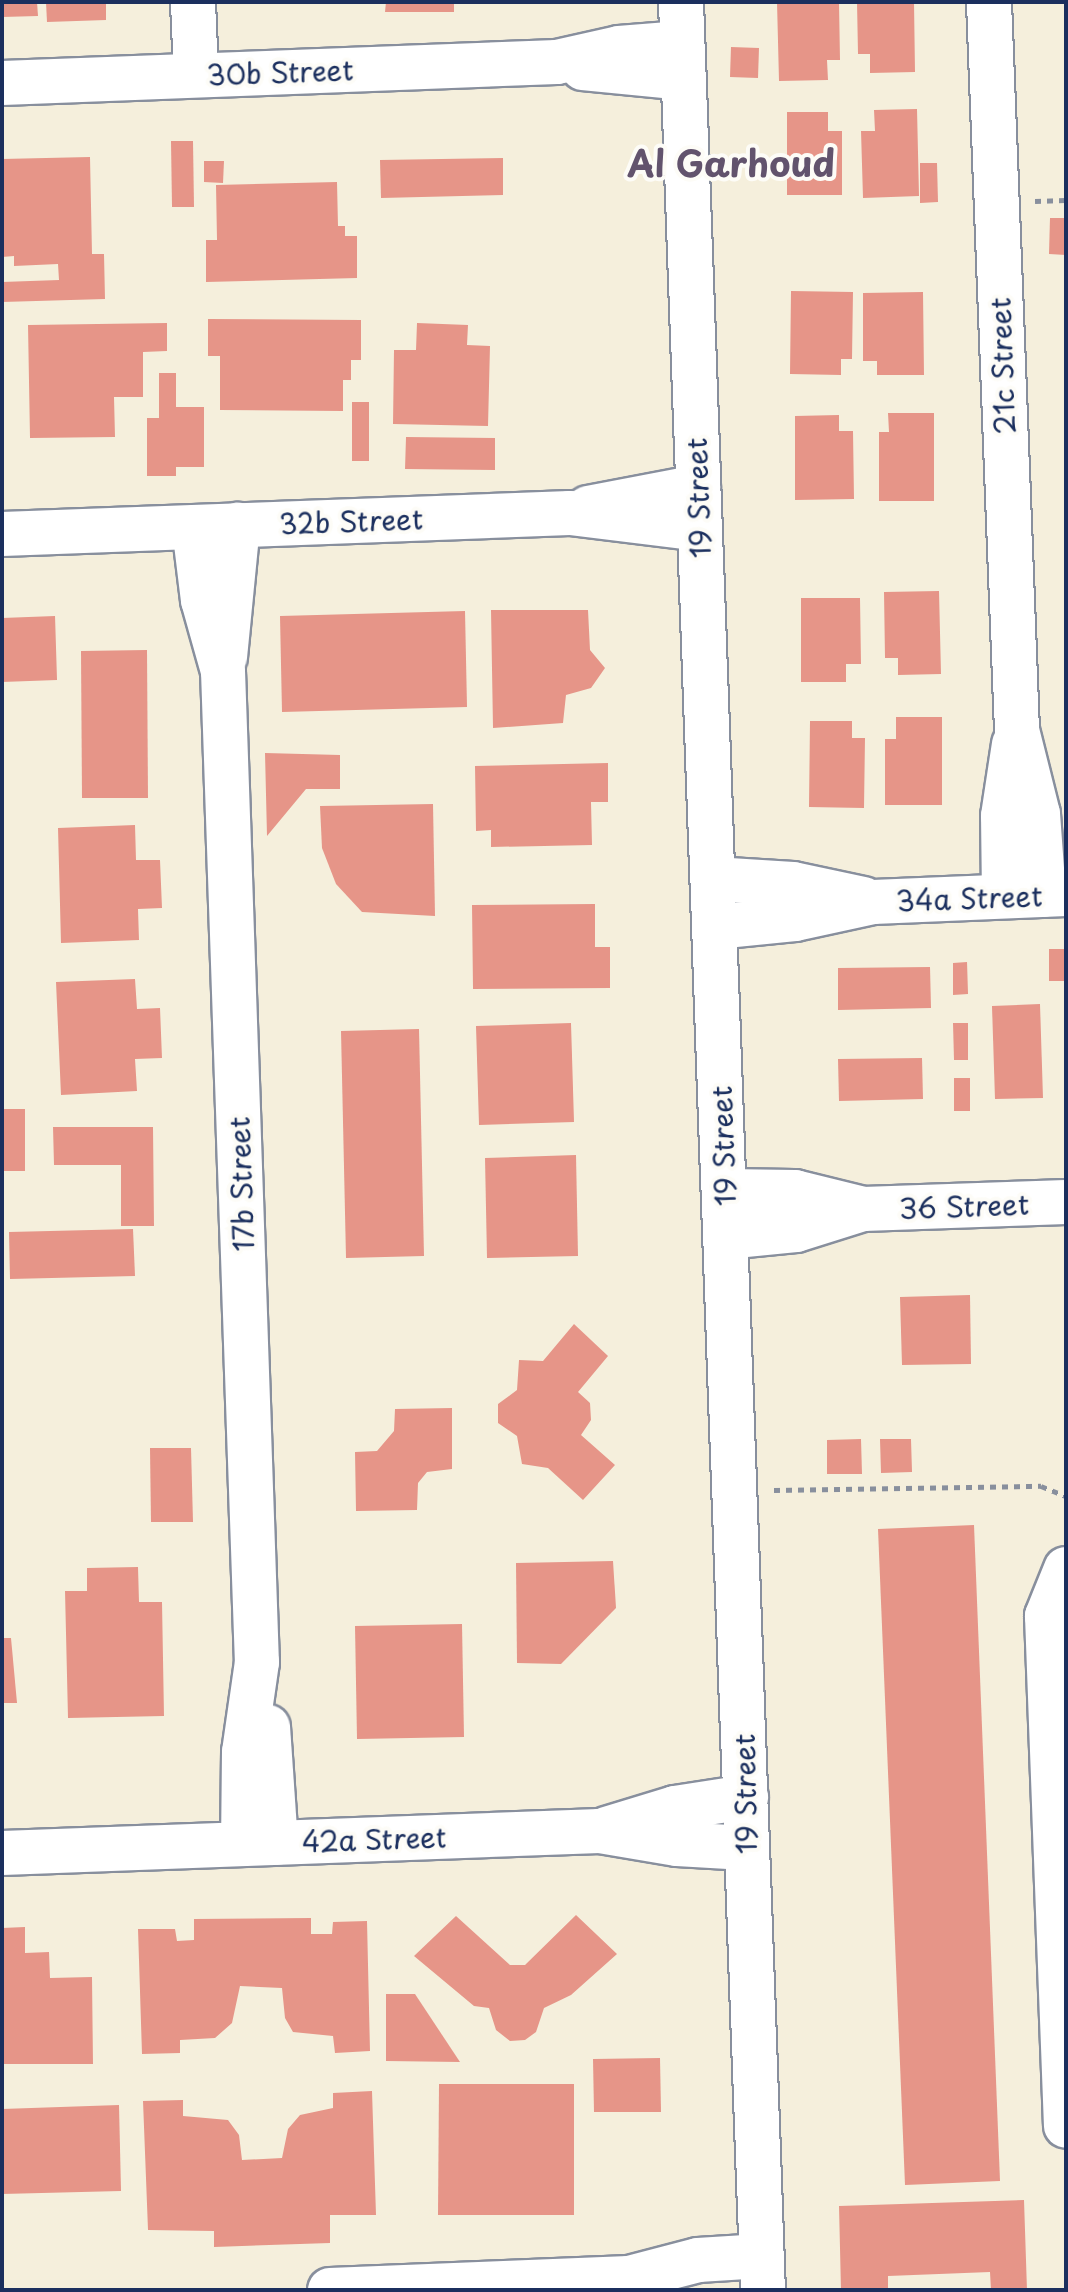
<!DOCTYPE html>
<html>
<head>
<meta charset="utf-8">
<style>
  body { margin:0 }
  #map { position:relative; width:1068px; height:2292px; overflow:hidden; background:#f5efdc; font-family:"Playpen Sans",sans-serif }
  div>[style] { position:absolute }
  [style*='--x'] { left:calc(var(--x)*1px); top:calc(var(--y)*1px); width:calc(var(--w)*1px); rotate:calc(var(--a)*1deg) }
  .building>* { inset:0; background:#e69588 }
  .path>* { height:5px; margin-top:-2.5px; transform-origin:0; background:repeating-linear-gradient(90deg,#888f9d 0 6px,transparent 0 12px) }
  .roads { filter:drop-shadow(2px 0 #888f9d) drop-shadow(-2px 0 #888f9d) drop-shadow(0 2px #888f9d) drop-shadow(0 -2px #888f9d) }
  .minor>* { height:44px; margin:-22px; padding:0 22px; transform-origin:22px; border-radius:22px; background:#fff }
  span { translate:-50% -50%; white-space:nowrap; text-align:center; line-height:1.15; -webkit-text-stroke:8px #fdfcf7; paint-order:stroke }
  .street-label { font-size:28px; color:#1b2f5e }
  .district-label { font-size:36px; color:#62536d; font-weight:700 }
  .frame { position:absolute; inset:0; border:4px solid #1b2f5e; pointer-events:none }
</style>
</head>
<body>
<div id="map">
  <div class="building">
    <i style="clip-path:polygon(2px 2px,37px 2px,38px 16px,2px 17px)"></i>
    <i style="clip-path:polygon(46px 2px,106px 2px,106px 20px,47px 22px)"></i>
    <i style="clip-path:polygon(386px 2px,454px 2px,454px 12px,385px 12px)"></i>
    <i style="clip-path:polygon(777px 2px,839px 2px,840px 60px,827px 60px,828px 80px,779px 81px)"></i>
    <i style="clip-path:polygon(857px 2px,914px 2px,915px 72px,870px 73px,870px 54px,858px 54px)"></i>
    <i style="clip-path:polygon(731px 47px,759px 48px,758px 78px,730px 77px)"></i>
    <i style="clip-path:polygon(917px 109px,919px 196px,863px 198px,861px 131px,875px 131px,874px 110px)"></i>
    <i style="clip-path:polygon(787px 112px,828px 112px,828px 131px,842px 131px,842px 195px,787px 195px)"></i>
    <i style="clip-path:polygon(171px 141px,193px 141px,194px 207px,172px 207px)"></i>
    <i style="clip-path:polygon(90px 157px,92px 254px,104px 254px,105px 299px,2px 302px,2px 282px,59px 280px,58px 264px,14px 266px,14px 256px,2px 257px,2px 159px)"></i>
    <i style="clip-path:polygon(503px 158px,503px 195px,381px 198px,380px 160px)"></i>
    <i style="clip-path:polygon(204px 161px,224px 161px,223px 183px,204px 182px)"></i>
    <i style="clip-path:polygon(920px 163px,937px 163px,938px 202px,920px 203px)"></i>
    <i style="clip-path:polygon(337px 182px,338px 226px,345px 226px,345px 236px,357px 236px,357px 278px,206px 282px,206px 240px,217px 240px,216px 185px)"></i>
    <i style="clip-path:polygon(1050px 218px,1066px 218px,1066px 255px,1049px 254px)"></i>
    <i style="clip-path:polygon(791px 291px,853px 292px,852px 359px,841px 359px,841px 375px,790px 374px)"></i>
    <i style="clip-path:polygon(923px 292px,924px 375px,877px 375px,877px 361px,863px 361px,863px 293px)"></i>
    <i style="clip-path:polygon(208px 319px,361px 320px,361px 360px,351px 360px,351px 380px,343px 380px,343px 411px,220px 410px,220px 356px,208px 356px)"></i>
    <i style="clip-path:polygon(167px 323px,167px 351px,143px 352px,143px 397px,114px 397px,115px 437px,30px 438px,28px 325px)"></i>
    <i style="clip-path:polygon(417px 323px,468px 325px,467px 345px,490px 346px,488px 426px,393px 424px,394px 350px,416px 350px)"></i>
    <i style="clip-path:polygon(159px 373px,176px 373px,176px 407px,204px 407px,204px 467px,176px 467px,176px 476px,147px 476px,147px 418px,159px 418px)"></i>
    <i style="clip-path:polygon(352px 402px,369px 402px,369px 461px,352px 461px)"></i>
    <i style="clip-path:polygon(888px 413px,934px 413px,934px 501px,879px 501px,879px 432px,889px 432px)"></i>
    <i style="clip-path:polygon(839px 415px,839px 431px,853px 431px,854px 499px,795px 500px,795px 416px)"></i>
    <i style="clip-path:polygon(406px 437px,495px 438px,495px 470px,405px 469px)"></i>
    <i style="clip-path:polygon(939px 591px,941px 674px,898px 675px,898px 658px,885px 658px,884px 592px)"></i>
    <i style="clip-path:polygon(801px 598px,860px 598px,861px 664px,846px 664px,846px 682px,801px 682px)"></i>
    <i style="clip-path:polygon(491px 610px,588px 610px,590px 650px,605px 668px,591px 688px,566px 695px,563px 723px,493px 728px)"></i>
    <i style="clip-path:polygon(465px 611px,467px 707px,282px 712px,280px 616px)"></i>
    <i style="clip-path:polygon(55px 616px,57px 680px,2px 682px,2px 618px)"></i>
    <i style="clip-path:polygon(147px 650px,148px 798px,82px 798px,81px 651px)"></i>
    <i style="clip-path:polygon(896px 717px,942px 717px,942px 805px,885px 805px,885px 739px,896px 739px)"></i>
    <i style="clip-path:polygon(810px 721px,852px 721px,852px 738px,865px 738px,864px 808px,809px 807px)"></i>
    <i style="clip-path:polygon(265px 753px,340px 755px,340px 789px,306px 789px,267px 836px)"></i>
    <i style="clip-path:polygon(608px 763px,608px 802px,591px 802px,592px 845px,491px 847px,491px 830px,476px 831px,475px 766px)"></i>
    <i style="clip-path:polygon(433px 804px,435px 916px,362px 912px,336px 884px,322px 848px,320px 806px)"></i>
    <i style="clip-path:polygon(135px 825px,136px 860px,160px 860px,162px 908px,138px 909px,139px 940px,61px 943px,58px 828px)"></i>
    <i style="clip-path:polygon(595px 904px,595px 947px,610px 947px,610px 988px,473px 989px,472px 905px)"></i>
    <i style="clip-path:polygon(1049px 949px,1066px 949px,1066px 981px,1049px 981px)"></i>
    <i style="clip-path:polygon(967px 962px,968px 994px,953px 995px,953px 963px)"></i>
    <i style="clip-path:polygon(930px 967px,931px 1008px,838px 1010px,838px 968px)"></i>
    <i style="clip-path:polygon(135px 979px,137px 1009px,160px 1008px,162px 1058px,135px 1059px,137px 1091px,61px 1095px,56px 982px)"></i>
    <i style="clip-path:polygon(1040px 1004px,1043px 1098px,995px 1099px,992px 1006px)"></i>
    <i style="clip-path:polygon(571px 1023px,574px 1122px,479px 1125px,476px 1026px)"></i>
    <i style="clip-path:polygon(953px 1023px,968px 1023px,968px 1060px,954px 1060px)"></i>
    <i style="clip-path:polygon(419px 1029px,424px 1256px,346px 1258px,341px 1031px)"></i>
    <i style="clip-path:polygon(922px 1058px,923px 1099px,839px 1101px,838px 1059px)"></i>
    <i style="clip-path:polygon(954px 1078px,970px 1078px,970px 1111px,954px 1111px)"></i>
    <i style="clip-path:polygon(4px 1109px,25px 1109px,25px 1171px,4px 1171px)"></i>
    <i style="clip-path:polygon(53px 1127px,153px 1127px,154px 1226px,121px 1226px,121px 1165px,54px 1165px)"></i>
    <i style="clip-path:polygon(576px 1155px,578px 1256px,487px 1258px,485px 1158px)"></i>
    <i style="clip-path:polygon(133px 1229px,135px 1276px,10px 1279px,9px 1232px)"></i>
    <i style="clip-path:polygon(970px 1295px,971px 1364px,902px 1365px,900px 1297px)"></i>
    <i style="clip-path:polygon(574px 1324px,608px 1356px,578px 1392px,590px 1403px,591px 1420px,581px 1435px,615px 1465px,583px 1500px,548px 1468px,522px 1464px,517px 1436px,498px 1423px,498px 1404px,517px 1390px,519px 1360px,543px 1361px)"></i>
    <i style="clip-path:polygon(452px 1408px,452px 1469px,427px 1472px,418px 1483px,417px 1510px,356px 1511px,355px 1452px,377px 1451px,394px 1431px,395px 1409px)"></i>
    <i style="clip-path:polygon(861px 1439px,862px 1474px,827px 1474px,827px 1440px)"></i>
    <i style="clip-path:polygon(880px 1439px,911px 1439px,912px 1472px,881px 1473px)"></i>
    <i style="clip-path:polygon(150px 1448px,191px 1448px,193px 1522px,151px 1522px)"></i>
    <i style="clip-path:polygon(974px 1525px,1000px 2181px,905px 2185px,878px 1529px)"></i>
    <i style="clip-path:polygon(613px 1561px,616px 1608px,561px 1664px,517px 1663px,516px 1563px)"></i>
    <i style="clip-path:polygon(138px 1567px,139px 1602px,162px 1602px,164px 1716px,68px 1718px,65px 1591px,87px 1591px,87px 1568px)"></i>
    <i style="clip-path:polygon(462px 1624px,464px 1737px,357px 1739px,355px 1626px)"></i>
    <i style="clip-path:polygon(2px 1638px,11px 1638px,17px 1703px,2px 1703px)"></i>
    <i style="clip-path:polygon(576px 1915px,617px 1954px,571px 1995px,544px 2008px,536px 2032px,525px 2040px,510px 2041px,496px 2030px,489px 2008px,474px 2006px,414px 1956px,456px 1916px,510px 1965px,525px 1965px)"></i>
    <i style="clip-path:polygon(311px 1918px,311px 1934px,332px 1934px,333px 1922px,367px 1921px,370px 2051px,335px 2053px,333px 2036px,293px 2032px,285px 2018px,282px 1988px,240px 1986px,232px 2023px,215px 2038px,180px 2040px,180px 2053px,142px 2054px,138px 1929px,175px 1929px,177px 1941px,194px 1940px,194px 1919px)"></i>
    <i style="clip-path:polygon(25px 1927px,25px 1953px,49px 1952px,50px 1978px,92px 1977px,93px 2064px,2px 2064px,2px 1928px)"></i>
    <i style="clip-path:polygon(386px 1994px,415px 1994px,460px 2062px,386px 2061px)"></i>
    <i style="clip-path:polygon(660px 2058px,661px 2112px,594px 2112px,593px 2059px)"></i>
    <i style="clip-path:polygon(439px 2084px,574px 2084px,574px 2215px,438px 2215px)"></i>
    <i style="clip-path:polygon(372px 2091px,376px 2215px,330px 2215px,330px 2243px,214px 2247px,214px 2231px,148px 2230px,143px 2101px,183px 2100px,183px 2116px,228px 2120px,239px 2135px,242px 2160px,282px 2158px,288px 2129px,300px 2115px,333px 2108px,333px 2093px)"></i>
    <i style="clip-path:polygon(119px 2105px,121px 2191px,2px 2194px,2px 2109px)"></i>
    <i style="clip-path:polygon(1024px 2200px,1027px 2290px,991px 2290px,990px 2272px,888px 2276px,888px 2290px,841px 2290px,839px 2206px)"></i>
  </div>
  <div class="path">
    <i style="--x:1035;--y:201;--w:31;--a:-2"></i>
    <i style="--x:774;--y:1490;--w:267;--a:-0.9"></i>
    <i style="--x:1041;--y:1486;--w:27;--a:22"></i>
  </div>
  <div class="roads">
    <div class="minor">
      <i style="--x:193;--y:2;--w:72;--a:87.6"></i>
      <i style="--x:681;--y:2;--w:2289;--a:87.95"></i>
      <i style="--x:989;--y:2;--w:729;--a:87.8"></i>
      <i style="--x:1017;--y:730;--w:87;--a:76"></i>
      <i style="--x:1038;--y:814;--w:81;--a:85.8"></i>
      <i style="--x:583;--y:68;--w:100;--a:5.7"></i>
      <i style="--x:2;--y:83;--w:555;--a:-2.17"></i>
      <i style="--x:557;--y:62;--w:64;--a:-12.7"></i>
      <i style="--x:619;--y:48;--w:63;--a:-4.5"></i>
      <i style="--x:588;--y:508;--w:112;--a:-10.8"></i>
      <i style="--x:194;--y:527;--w:74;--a:83"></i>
      <i style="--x:203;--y:600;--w:74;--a:74.3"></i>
      <i style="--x:223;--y:671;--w:992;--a:88.04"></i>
      <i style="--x:257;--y:1662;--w:91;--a:98.2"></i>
      <i style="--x:244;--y:1752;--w:92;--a:90.6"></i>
      <i style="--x:2;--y:534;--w:568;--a:-2.12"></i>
      <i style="--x:570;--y:513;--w:131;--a:7"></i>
      <i style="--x:225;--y:657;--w:133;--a:-84.4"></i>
      <i style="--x:713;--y:879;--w:80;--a:3.6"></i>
      <i style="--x:793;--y:884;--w:72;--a:12.1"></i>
      <i style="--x:1004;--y:896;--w:80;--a:-90.7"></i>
      <i style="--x:1003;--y:816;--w:73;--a:-81.3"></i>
      <i style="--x:715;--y:927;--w:80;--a:-5.7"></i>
      <i style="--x:795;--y:919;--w:80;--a:-12.3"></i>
      <i style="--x:873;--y:902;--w:193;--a:-2.4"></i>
      <i style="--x:725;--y:1191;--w:70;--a:0.8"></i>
      <i style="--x:795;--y:1192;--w:70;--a:14"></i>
      <i style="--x:725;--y:1237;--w:71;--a:-5.6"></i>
      <i style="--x:796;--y:1230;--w:70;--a:-17.4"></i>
      <i style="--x:863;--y:1209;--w:203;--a:-2"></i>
      <i style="--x:1066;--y:1569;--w:51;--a:112"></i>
      <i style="--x:1047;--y:1616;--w:510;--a:87.87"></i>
      <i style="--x:268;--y:1727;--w:116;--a:86.1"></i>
      <i style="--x:606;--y:1829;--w:72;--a:-16.9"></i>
      <i style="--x:675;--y:1808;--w:72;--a:-8.8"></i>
      <i style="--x:2;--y:1853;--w:598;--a:-2.11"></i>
      <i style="--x:600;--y:1831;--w:78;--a:9.6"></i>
      <i style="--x:677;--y:1844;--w:69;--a:3.3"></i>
      <i style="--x:330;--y:2290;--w:299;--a:-2.3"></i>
      <i style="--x:629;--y:2278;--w:71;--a:-14.6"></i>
      <i style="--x:698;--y:2260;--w:64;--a:-3.6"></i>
    </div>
  </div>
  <div class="street-label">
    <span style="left:280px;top:72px;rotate:-2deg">30b Street</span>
    <span style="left:1002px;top:366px;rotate:-92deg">21c Street</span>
    <span style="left:698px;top:498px;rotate:-92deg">19 Street</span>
    <span style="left:351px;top:521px;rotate:-2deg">32b Street</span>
    <span style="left:969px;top:898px;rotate:-2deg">34a Street</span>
    <span style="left:723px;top:1146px;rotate:-92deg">19 Street</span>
    <span style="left:241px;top:1184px;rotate:-92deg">17b Street</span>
    <span style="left:964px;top:1206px;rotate:-2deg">36 Street</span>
    <span style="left:745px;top:1794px;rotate:-91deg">19 Street</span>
    <span style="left:374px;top:1839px;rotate:-2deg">42a Street</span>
  </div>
  <div class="district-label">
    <span style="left:731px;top:163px">Al Garhoud</span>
  </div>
  <div class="frame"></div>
</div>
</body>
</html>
